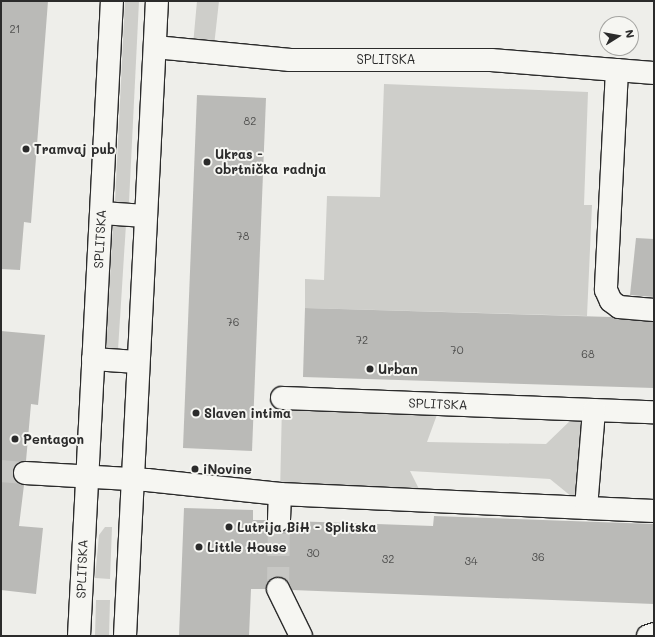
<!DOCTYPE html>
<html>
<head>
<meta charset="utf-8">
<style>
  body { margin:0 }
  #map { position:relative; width:655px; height:637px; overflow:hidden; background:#eeeeea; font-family:Mali,sans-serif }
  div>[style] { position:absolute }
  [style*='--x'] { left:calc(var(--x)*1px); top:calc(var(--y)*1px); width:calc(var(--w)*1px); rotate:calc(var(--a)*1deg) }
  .green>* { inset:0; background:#cececa }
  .building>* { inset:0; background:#babab7 }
  .minor-tunnel>* { height:22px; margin-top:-11px; transform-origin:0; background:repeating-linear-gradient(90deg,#c7c7c4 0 22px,transparent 0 33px) }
  .roads { filter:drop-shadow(1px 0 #2b2b2b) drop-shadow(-1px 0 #2b2b2b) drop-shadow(0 1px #2b2b2b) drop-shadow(0 -1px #2b2b2b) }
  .minor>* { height:22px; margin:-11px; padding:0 11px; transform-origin:11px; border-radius:11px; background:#f6f6f2 }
  .major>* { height:22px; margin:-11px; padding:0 11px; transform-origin:11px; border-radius:11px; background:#f6f6f2 }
  .dots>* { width:11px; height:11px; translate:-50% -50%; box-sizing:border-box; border:2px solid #f6f6f2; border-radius:50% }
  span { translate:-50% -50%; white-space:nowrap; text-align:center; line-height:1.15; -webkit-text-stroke:4px #f6f6f2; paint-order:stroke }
  .number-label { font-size:11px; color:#4f4f4e }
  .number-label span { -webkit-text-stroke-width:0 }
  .street-label { font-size:13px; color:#2b2b2b }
  .poi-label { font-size:13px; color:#2b2b2b; font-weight:700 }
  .left { translate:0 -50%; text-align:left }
  .frame { position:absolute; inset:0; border:2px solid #2b2b2b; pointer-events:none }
  .north { position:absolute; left:599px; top:16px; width:40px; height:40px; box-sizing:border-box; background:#f6f6f2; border:1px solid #a5a5a2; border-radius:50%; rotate:79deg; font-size:11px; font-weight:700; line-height:16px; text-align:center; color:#2b2b2b }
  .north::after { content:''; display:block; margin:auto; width:14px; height:18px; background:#2b2b2b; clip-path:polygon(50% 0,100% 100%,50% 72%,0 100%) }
</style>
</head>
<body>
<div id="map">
  <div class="green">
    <i style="clip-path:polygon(125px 1px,139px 1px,129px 202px,115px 202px)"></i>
    <i style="clip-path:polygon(197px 1px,219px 1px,214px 46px,193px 45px)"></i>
    <i style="clip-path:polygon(384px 84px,588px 92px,584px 205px,592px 205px,587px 316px,305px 308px,305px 279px,324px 280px,327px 196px,380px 197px)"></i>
    <i style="clip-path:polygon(113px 223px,126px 224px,118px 350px,106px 350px)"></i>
    <i style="clip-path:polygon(282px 404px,438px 412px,427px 442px,546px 444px,573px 418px,584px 421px,577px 501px,550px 479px,410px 471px,423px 497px,280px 494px)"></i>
    <i style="clip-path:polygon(105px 527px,112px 527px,110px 579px,95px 578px,99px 535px)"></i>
    <i style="clip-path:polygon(96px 600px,110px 600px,109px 636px,95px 636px)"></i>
  </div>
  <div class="building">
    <i style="clip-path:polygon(1px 1px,48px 1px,31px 223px,24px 222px,20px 270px,1px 269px)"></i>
    <i style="clip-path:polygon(197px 95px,266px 98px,252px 451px,183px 448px)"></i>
    <i style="clip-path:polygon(636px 238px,654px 239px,654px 297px,630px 295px)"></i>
    <i style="clip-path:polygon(305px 308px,611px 317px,654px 322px,654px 388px,303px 377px)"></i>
    <i style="clip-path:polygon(1px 331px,45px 335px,38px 405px,31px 404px,26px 461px,15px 466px,13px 473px,14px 479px,24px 485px,19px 526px,43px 528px,36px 594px,1px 590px)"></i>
    <i style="clip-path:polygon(184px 508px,253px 510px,253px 520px,267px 520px,272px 530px,279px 532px,289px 527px,291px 521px,433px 526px,434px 516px,654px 524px,654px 604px,292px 590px,285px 579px,278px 577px,268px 582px,266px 589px,251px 589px,249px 636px,179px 636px)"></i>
  </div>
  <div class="minor-tunnel">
    <i style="--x:1;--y:471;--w:24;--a:5"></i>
    <i style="--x:278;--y:589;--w:69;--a:-89.2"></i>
  </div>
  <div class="roads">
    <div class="minor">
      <i style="--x:155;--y:47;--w:136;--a:5.5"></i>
      <i style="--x:290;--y:60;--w:201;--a:0"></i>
      <i style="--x:491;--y:60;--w:164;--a:4.6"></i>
      <i style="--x:617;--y:70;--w:220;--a:92.9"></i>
      <i style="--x:606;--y:290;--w:12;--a:66"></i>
      <i style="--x:611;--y:301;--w:10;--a:37"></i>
      <i style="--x:619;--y:307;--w:35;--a:5"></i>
      <i style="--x:282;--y:398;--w:372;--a:2.2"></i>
      <i style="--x:25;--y:473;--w:122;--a:3.3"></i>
      <i style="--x:147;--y:480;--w:134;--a:6"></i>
      <i style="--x:280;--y:494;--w:374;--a:2.6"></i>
      <i style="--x:586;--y:508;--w:98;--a:-85.3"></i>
      <i style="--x:279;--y:520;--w:26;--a:-88"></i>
      <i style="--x:278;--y:589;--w:52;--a:63.9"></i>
      <i style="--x:648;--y:636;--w:6;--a:-18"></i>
    </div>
    <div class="major">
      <i style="--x:102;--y:213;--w:43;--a:4"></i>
      <i style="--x:93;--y:359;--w:44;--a:3.9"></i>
      <i style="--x:79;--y:636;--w:636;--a:-87.03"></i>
      <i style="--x:125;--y:636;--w:636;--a:-87.12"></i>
    </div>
  </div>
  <div class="dots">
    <i style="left:26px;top:149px;background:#2b2b2b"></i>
    <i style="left:207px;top:162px;background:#2b2b2b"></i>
    <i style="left:370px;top:369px;background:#2b2b2b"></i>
    <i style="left:196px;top:413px;background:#2b2b2b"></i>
    <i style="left:15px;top:439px;background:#2b2b2b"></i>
    <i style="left:195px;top:469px;background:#2b2b2b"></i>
    <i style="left:229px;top:527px;background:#2b2b2b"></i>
    <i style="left:199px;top:547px;background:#2b2b2b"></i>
  </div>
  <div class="number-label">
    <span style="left:15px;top:29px">21</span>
    <span style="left:250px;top:121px">82</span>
    <span style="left:243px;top:236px">78</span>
    <span style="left:233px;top:322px">76</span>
    <span style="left:362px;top:340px">72</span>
    <span style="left:457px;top:350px">70</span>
    <span style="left:588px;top:354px">68</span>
    <span style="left:313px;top:553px">30</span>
    <span style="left:538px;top:557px">36</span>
    <span style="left:388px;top:559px">32</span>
    <span style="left:471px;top:561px">34</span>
  </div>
  <div class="street-label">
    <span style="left:386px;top:59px">SPLITSKA</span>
    <span style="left:100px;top:239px;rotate:-87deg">SPLITSKA</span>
    <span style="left:438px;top:404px;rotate:2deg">SPLITSKA</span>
    <span style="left:82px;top:569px;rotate:-88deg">SPLITSKA</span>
  </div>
  <div class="poi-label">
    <span class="left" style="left:34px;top:149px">Tramvaj pub</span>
    <span class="left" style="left:215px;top:162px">Ukras -<br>obrtnička radnja</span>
    <span class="left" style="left:378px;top:369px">Urban</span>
    <span class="left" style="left:204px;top:413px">Slaven intima</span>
    <span class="left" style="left:23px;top:439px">Pentagon</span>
    <span class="left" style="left:203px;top:469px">iNovine</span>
    <span class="left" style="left:237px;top:527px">Lutrija BiH - Splitska</span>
    <span class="left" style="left:207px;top:547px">Little House</span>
  </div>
  <div class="frame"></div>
  <div class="north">N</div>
</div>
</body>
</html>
